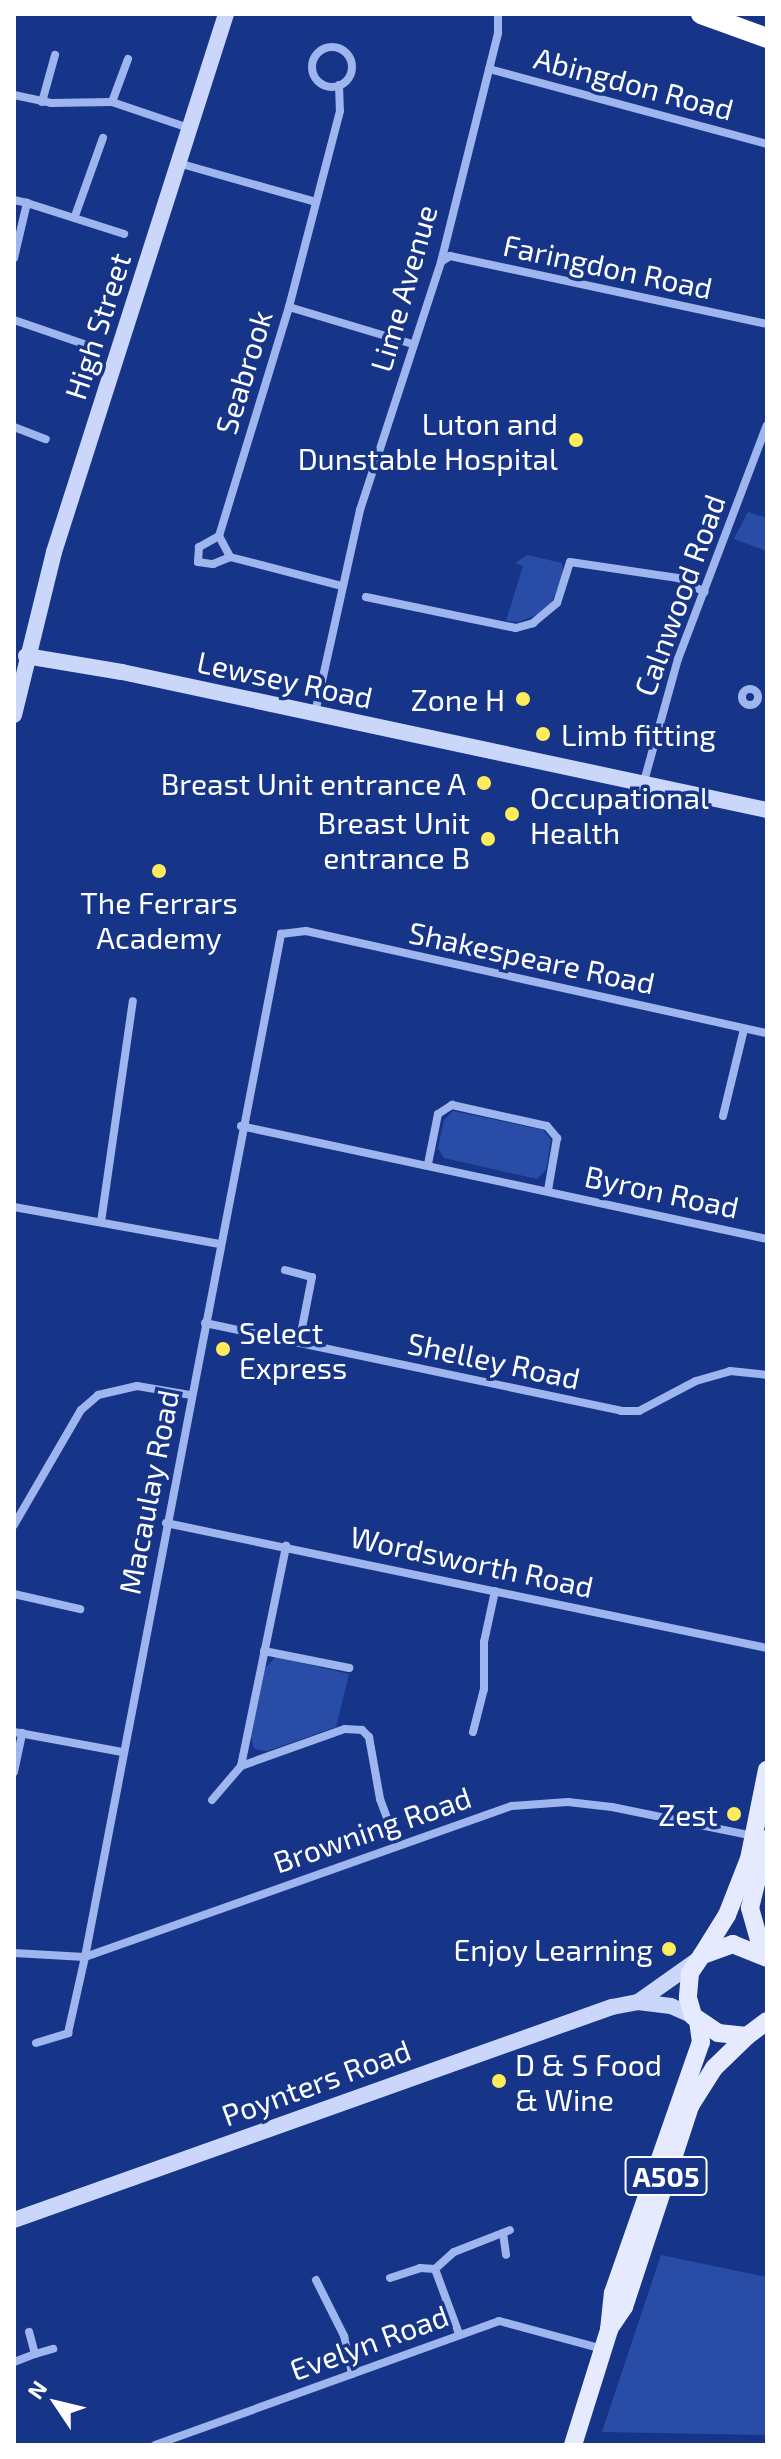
<!DOCTYPE html>
<html>
<head>
<meta charset="utf-8">
<style>
  body { margin:0 }
  #map { position:relative; width:781px; height:2459px; overflow:hidden; background:#173588; font-family:"Exo 2",sans-serif }
  div>[style] { position:absolute }
  [style*='--x'] { left:calc(var(--x)*1px); top:calc(var(--y)*1px); width:calc(var(--w)*1px); rotate:calc(var(--a)*1deg) }
  .green>* { inset:0; background:#294da6 }
  .street>* { height:8px; margin:-4px; padding:0 4px; transform-origin:4px; border-radius:4px; background:#9eb5ee }
  .street>.ring { margin:-4px; padding:0; box-sizing:content-box; background:none; border:8px solid #9eb5ee; border-radius:50% }
  .secondary>* { height:16px; margin:-8px; padding:0 8px; transform-origin:8px; border-radius:8px; background:#cbd7fa }
  .primary>* { height:18px; margin:-9px; padding:0 9px; transform-origin:9px; border-radius:9px; background:#e5eaff }
  .highway>* { height:20px; margin:-10px; padding:0 10px; transform-origin:10px; border-radius:10px; background:#fff }
  .dots>* { width:22px; height:22px; translate:-50% -50%; box-sizing:border-box; border:4px solid #173588; border-radius:50% }
  span { translate:-50% -50%; white-space:nowrap; text-align:center; line-height:1.15; -webkit-text-stroke:7px #173588; paint-order:stroke }
  .shield-label span { padding:2px 6px; background:#173588; border:2px solid; border-radius:6px; -webkit-text-stroke-width:0 }
  .shield-label { font-size:28px; color:#fff; font-weight:700 }
  .street-label { font-size:30px; color:#fff }
  .poi-label { font-size:30px; color:#fff }
  .right { translate:-100% -50%; text-align:right }
  .left { translate:0 -50%; text-align:left }
  .frame { position:absolute; inset:0; border:16px solid #fff; pointer-events:none }
  .north { position:absolute; left:16px; top:2363px; width:80px; height:80px; -webkit-text-stroke:6px #173588; paint-order:stroke; rotate:305deg; font-size:22px; font-weight:700; line-height:32px; text-align:center; color:#fff }
  .north::after { content:''; display:block; margin:auto; width:28px; height:36px; background:#fff; clip-path:polygon(50% 0,100% 100%,50% 72%,0 100%) }
</style>
</head>
<body>
<div id="map">
  <div class="green">
    <i style="clip-path:polygon(748px 512px,767px 518px,767px 551px,734px 539px)"></i>
    <i style="clip-path:polygon(527px 555px,562px 563px,563px 575px,551px 604px,543px 612px,519px 622px,506px 621px,523px 566px,515px 563px)"></i>
    <i style="clip-path:polygon(453px 1111px,543px 1130px,551px 1140px,546px 1170px,537px 1179px,444px 1158px,438px 1148px,444px 1120px)"></i>
    <i style="clip-path:polygon(276px 1657px,349px 1674px,336px 1727px,267px 1751px,254px 1749px,251px 1737px,265px 1668px)"></i>
    <i style="clip-path:polygon(661px 2255px,767px 2277px,767px 2435px,602px 2432px)"></i>
  </div>
  <div class="street">
    <i class="ring" style="left:312px;top:47px;width:32px;height:32px"></i>
    <i style="--x:489;--y:69;--w:288;--a:15.1"></i>
    <i style="--x:339;--y:85;--w:26;--a:88"></i>
    <i style="--x:340;--y:111;--w:203;--a:104.6"></i>
    <i style="--x:289;--y:307;--w:239;--a:107"></i>
    <i style="--x:219;--y:536;--w:24;--a:62"></i>
    <i style="--x:230;--y:557;--w:116;--a:14.5"></i>
    <i style="--x:14;--y:95;--w:38;--a:12"></i>
    <i style="--x:51;--y:103;--w:61;--a:-0.9"></i>
    <i style="--x:112;--y:102;--w:81;--a:18.7"></i>
    <i style="--x:42;--y:102;--w:49;--a:-74.5"></i>
    <i style="--x:112;--y:102;--w:46;--a:-69.6"></i>
    <i style="--x:178;--y:163;--w:143;--a:15.8"></i>
    <i style="--x:14;--y:200;--w:13;--a:13"></i>
    <i style="--x:75;--y:216;--w:83;--a:-70.3"></i>
    <i style="--x:14;--y:258;--w:57;--a:-76.7"></i>
    <i style="--x:27;--y:203;--w:102;--a:17.7"></i>
    <i style="--x:441;--y:262;--w:11;--a:-34"></i>
    <i style="--x:450;--y:256;--w:324;--a:12.1"></i>
    <i style="--x:289;--y:307;--w:128;--a:16.7"></i>
    <i style="--x:14;--y:320;--w:77;--a:18.9"></i>
    <i style="--x:14;--y:427;--w:34;--a:21"></i>
    <i style="--x:219;--y:536;--w:23;--a:151"></i>
    <i style="--x:199;--y:547;--w:15;--a:94"></i>
    <i style="--x:198;--y:562;--w:15;--a:8"></i>
    <i style="--x:213;--y:564;--w:18;--a:-22"></i>
    <i style="--x:366;--y:597;--w:153;--a:11.7"></i>
    <i style="--x:516;--y:628;--w:18;--a:-16"></i>
    <i style="--x:533;--y:623;--w:31;--a:-40"></i>
    <i style="--x:557;--y:603;--w:43;--a:-72.4"></i>
    <i style="--x:570;--y:562;--w:109;--a:8.4"></i>
    <i style="--x:678;--y:578;--w:30;--a:28"></i>
    <i class="ring" style="left:742px;top:689px;width:8px;height:8px"></i>
    <i style="--x:315;--y:713;--w:208;--a:-77.5"></i>
    <i style="--x:360;--y:510;--w:261;--a:-71.9"></i>
    <i style="--x:441;--y:262;--w:236;--a:-76"></i>
    <i style="--x:498;--y:33;--w:19;--a:-90"></i>
    <i style="--x:643;--y:785;--w:131;--a:-74.5"></i>
    <i style="--x:678;--y:659;--w:250;--a:-69.2"></i>
    <i style="--x:723;--y:1116;--w:89;--a:-76.4"></i>
    <i style="--x:241;--y:1126;--w:538;--a:12.12"></i>
    <i style="--x:428;--y:1164;--w:51;--a:-78.7"></i>
    <i style="--x:438;--y:1114;--w:17;--a:-33"></i>
    <i style="--x:452;--y:1105;--w:97;--a:12.5"></i>
    <i style="--x:547;--y:1126;--w:16;--a:50"></i>
    <i style="--x:557;--y:1138;--w:53;--a:99.8"></i>
    <i style="--x:14;--y:1207;--w:209;--a:10.2"></i>
    <i style="--x:101;--y:1222;--w:223;--a:-81.8"></i>
    <i style="--x:285;--y:1270;--w:28;--a:15"></i>
    <i style="--x:312;--y:1277;--w:67;--a:101.1"></i>
    <i style="--x:205;--y:1323;--w:425;--a:11.9"></i>
    <i style="--x:621;--y:1411;--w:18;--a:0"></i>
    <i style="--x:639;--y:1411;--w:64;--a:-27.8"></i>
    <i style="--x:696;--y:1381;--w:35;--a:-16"></i>
    <i style="--x:730;--y:1371;--w:37;--a:6"></i>
    <i style="--x:166;--y:1523;--w:614;--a:11.75"></i>
    <i style="--x:14;--y:1525;--w:133;--a:-59.8"></i>
    <i style="--x:81;--y:1410;--w:23;--a:-41"></i>
    <i style="--x:98;--y:1395;--w:40;--a:-13"></i>
    <i style="--x:137;--y:1386;--w:55;--a:9.5"></i>
    <i style="--x:14;--y:1594;--w:68;--a:12.8"></i>
    <i style="--x:264;--y:1651;--w:87;--a:11.3"></i>
    <i style="--x:14;--y:1732;--w:110;--a:10.5"></i>
    <i style="--x:473;--y:1732;--w:44;--a:-75.7"></i>
    <i style="--x:484;--y:1689;--w:47;--a:-90"></i>
    <i style="--x:484;--y:1642;--w:52;--a:-77.8"></i>
    <i style="--x:241;--y:1766;--w:110;--a:-19.6"></i>
    <i style="--x:345;--y:1729;--w:17;--a:3"></i>
    <i style="--x:362;--y:1730;--w:10;--a:45"></i>
    <i style="--x:369;--y:1737;--w:63;--a:79.9"></i>
    <i style="--x:380;--y:1799;--w:49;--a:69.7"></i>
    <i style="--x:14;--y:1772;--w:40;--a:-78"></i>
    <i style="--x:212;--y:1800;--w:45;--a:-49.5"></i>
    <i style="--x:241;--y:1766;--w:225;--a:-78.4"></i>
    <i style="--x:14;--y:1953;--w:71;--a:3.2"></i>
    <i style="--x:85;--y:1957;--w:453;--a:-19.5"></i>
    <i style="--x:512;--y:1806;--w:56;--a:-4.1"></i>
    <i style="--x:568;--y:1802;--w:44;--a:6.5"></i>
    <i style="--x:612;--y:1807;--w:144;--a:11.6"></i>
    <i style="--x:36;--y:2043;--w:34;--a:-17"></i>
    <i style="--x:68;--y:2033;--w:78;--a:-77.4"></i>
    <i style="--x:85;--y:1957;--w:1042;--a:-79.15"></i>
    <i style="--x:281;--y:934;--w:25;--a:-7"></i>
    <i style="--x:306;--y:931;--w:472;--a:12.5"></i>
    <i style="--x:503;--y:2233;--w:22;--a:82"></i>
    <i style="--x:435;--y:2269;--w:69;--a:69.7"></i>
    <i style="--x:390;--y:2278;--w:32;--a:-18"></i>
    <i style="--x:420;--y:2268;--w:15;--a:4"></i>
    <i style="--x:435;--y:2269;--w:25;--a:-42"></i>
    <i style="--x:454;--y:2252;--w:60;--a:-21.4"></i>
    <i style="--x:316;--y:2280;--w:63;--a:63.4"></i>
    <i style="--x:344;--y:2336;--w:39;--a:78"></i>
    <i style="--x:35;--y:2354;--w:19;--a:-16"></i>
    <i style="--x:14;--y:2362;--w:22;--a:-21"></i>
    <i style="--x:35;--y:2354;--w:23;--a:-105"></i>
    <i style="--x:155;--y:2445;--w:366;--a:-19.8"></i>
    <i style="--x:499;--y:2321;--w:108;--a:15.1"></i>
  </div>
  <div class="secondary">
    <i style="--x:26;--y:656;--w:97;--a:9.5"></i>
    <i style="--x:122;--y:672;--w:660;--a:12.08"></i>
    <i style="--x:14;--y:715;--w:168;--a:-76.2"></i>
    <i style="--x:54;--y:552;--w:565;--a:-72.27"></i>
    <i style="--x:638;--y:2002;--w:71;--a:-35.3"></i>
    <i style="--x:14;--y:2220;--w:635;--a:-19.61"></i>
    <i style="--x:612;--y:2007;--w:26;--a:-11"></i>
    <i style="--x:638;--y:2002;--w:33;--a:7"></i>
    <i style="--x:671;--y:2006;--w:24;--a:24"></i>
  </div>
  <div class="primary">
    <i style="--x:763;--y:1954;--w:48;--a:-105.8"></i>
    <i style="--x:750;--y:1908;--w:71;--a:-76.2"></i>
    <i style="--x:702;--y:1955;--w:47;--a:-58"></i>
    <i style="--x:727;--y:1915;--w:60;--a:-68.6"></i>
    <i style="--x:749;--y:1859;--w:91;--a:-78.6"></i>
    <i style="--x:767;--y:1958;--w:37;--a:-158"></i>
    <i style="--x:733;--y:1944;--w:33;--a:160"></i>
    <i style="--x:702;--y:1955;--w:22;--a:124"></i>
    <i style="--x:690;--y:1973;--w:25;--a:95"></i>
    <i style="--x:688;--y:1998;--w:19;--a:74"></i>
    <i style="--x:693;--y:2016;--w:30;--a:34"></i>
    <i style="--x:718;--y:2033;--w:29;--a:6"></i>
    <i style="--x:747;--y:2036;--w:25;--a:-37"></i>
    <i style="--x:609;--y:2329;--w:27;--a:-56"></i>
    <i style="--x:624;--y:2307;--w:212;--a:-71.8"></i>
    <i style="--x:690;--y:2106;--w:45;--a:-57.7"></i>
    <i style="--x:714;--y:2068;--w:46;--a:-44.1"></i>
    <i style="--x:573;--y:2445;--w:121;--a:-72.6"></i>
    <i style="--x:609;--y:2330;--w:37;--a:-84"></i>
    <i style="--x:613;--y:2293;--w:266;--a:-70.7"></i>
    <i style="--x:701;--y:2042;--w:21;--a:-98"></i>
  </div>
  <div class="highway">
    <i style="--x:701;--y:14;--w:70;--a:20"></i>
  </div>
  <div class="dots">
    <i style="left:576px;top:440px;background:#ffeb5b"></i>
    <i style="left:523px;top:699px;background:#ffeb5b"></i>
    <i style="left:543px;top:734px;background:#ffeb5b"></i>
    <i style="left:484px;top:783px;background:#ffeb5b"></i>
    <i style="left:512px;top:814px;background:#ffeb5b"></i>
    <i style="left:488px;top:839px;background:#ffeb5b"></i>
    <i style="left:159px;top:871px;background:#ffeb5b"></i>
    <i style="left:223px;top:1349px;background:#ffeb5b"></i>
    <i style="left:734px;top:1814px;background:#ffeb5b"></i>
    <i style="left:669px;top:1949px;background:#ffeb5b"></i>
    <i style="left:499px;top:2081px;background:#ffeb5b"></i>
  </div>
  <div class="shield-label">
    <span style="left:666px;top:2176px">A505</span>
  </div>
  <div class="street-label">
    <span style="left:634px;top:83px;rotate:15deg">Abingdon Road</span>
    <span style="left:608px;top:266px;rotate:12deg">Faringdon Road</span>
    <span style="left:403px;top:288px;rotate:-74deg">Lime Avenue</span>
    <span style="left:97px;top:326px;rotate:-72deg">High Street</span>
    <span style="left:243px;top:372px;rotate:-73deg">Seabrook</span>
    <span style="left:679px;top:595px;rotate:-70deg">Calnwood Road</span>
    <span style="left:285px;top:679px;rotate:12deg">Lewsey Road</span>
    <span style="left:532px;top:957px;rotate:12deg">Shakespeare Road</span>
    <span style="left:662px;top:1191px;rotate:12deg">Byron Road</span>
    <span style="left:494px;top:1360px;rotate:12deg">Shelley Road</span>
    <span style="left:148px;top:1492px;rotate:-79deg">Macaulay Road</span>
    <span style="left:472px;top:1561px;rotate:12deg">Wordsworth Road</span>
    <span style="left:372px;top:1829px;rotate:-19deg">Browning Road</span>
    <span style="left:316px;top:2082px;rotate:-20deg">Poynters Road</span>
    <span style="left:369px;top:2342px;rotate:-20deg">Evelyn Road</span>
  </div>
  <div class="poi-label">
    <span class="right" style="left:558px;top:440px">Luton and<br>Dunstable Hospital</span>
    <span class="right" style="left:505px;top:699px">Zone H</span>
    <span class="left" style="left:561px;top:734px">Limb fitting</span>
    <span class="right" style="left:466px;top:783px">Breast Unit entrance A</span>
    <span class="left" style="left:530px;top:814px">Occupational<br>Health</span>
    <span class="right" style="left:470px;top:839px">Breast Unit<br>entrance B</span>
    <span style="left:159px;top:919px">The Ferrars<br>Academy</span>
    <span class="left" style="left:239px;top:1349px">Select<br>Express</span>
    <span class="right" style="left:718px;top:1814px">Zest</span>
    <span class="right" style="left:653px;top:1949px">Enjoy Learning</span>
    <span class="left" style="left:515px;top:2081px">D &amp; S Food<br>&amp; Wine</span>
  </div>
  <div class="frame"></div>
  <div class="north">N</div>
</div>
</body>
</html>
